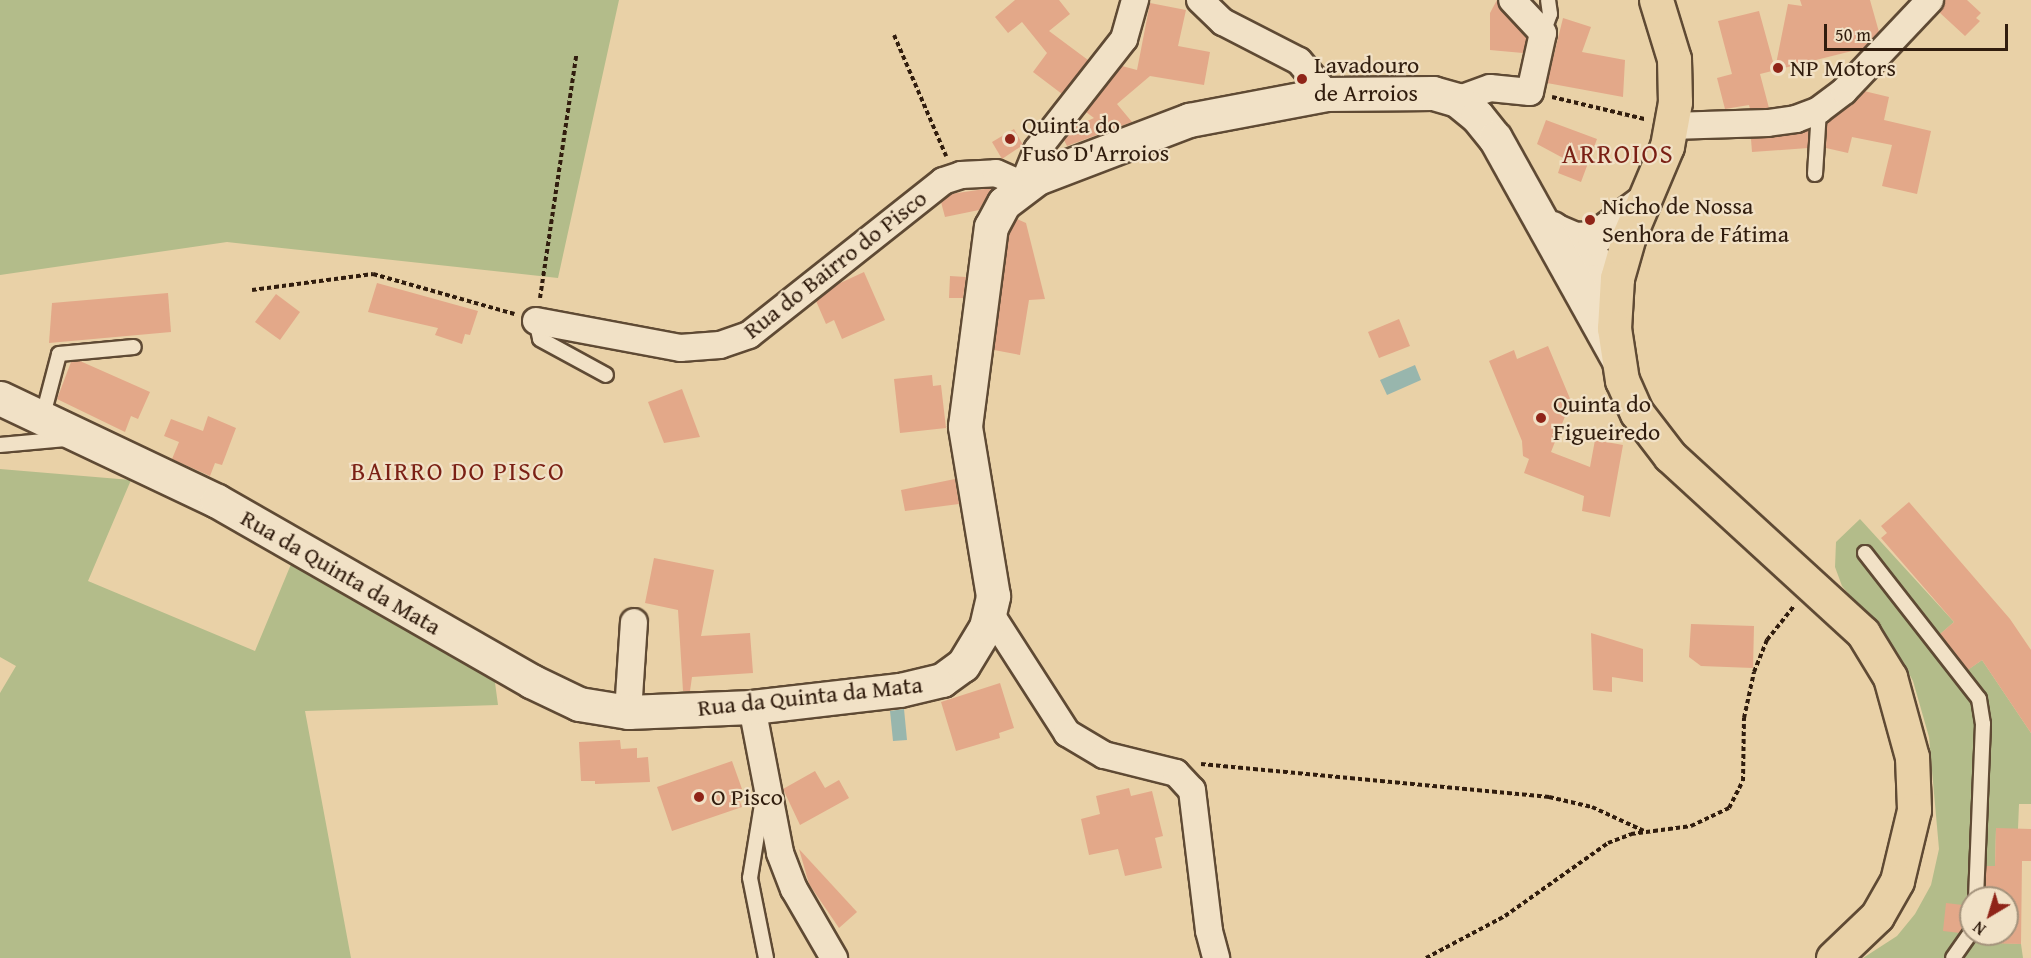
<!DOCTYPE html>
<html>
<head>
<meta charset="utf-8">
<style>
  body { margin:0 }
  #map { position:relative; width:2031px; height:958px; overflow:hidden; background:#e9d1a7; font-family:"Gentium Book Plus",serif }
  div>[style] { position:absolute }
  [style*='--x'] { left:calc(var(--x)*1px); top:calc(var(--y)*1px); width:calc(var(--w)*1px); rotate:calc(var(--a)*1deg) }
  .green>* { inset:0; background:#b3bc8a }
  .water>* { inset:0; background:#98b6ad }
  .building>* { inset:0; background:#e3a889 }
  .path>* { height:4px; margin-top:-2px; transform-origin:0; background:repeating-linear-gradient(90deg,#311d0e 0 4.5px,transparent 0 7.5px) }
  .roads { filter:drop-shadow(2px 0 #5f4a34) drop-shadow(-2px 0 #5f4a34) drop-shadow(0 2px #5f4a34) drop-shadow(0 -2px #5f4a34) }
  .service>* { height:14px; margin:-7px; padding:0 7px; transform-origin:7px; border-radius:7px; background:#f1e1c6 }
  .minor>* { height:26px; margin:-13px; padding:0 13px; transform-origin:13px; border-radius:13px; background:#f1e1c6 }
  .tertiary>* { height:33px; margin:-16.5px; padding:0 16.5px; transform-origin:16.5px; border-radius:16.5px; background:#f1e1c6 }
  .primary>* { height:33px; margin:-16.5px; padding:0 16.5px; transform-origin:16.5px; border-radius:16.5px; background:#e9d1a7 }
  .dots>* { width:16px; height:16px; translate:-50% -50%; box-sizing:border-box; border:3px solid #f1e1c6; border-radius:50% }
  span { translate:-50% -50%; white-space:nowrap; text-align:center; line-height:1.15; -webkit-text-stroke:4.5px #f1e1c6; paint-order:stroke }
  .poi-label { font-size:24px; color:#311d0e }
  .left { translate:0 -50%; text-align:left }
  .street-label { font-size:24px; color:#311d0e }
  .neighbourhood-label { font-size:26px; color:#7a1f14; letter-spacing:1.5px }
  .quarter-label { font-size:27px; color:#7a1f14; letter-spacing:1.5px }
  .north { position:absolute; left:1959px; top:886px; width:60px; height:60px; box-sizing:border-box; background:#f1e1c6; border:2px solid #a4937c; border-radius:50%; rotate:218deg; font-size:16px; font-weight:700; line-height:24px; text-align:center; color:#311d0e }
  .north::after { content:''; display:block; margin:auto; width:21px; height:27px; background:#8f2418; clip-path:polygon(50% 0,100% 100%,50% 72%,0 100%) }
  .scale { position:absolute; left:1824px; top:24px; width:184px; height:27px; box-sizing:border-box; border:3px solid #311d0e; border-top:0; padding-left:8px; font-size:18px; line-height:21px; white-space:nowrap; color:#311d0e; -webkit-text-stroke:4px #f1e1c6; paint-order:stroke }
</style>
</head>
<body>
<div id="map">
  <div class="green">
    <i style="clip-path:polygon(0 0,619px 0,558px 278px,227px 242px,0 275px)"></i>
    <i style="clip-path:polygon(0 469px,131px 480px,88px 581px,255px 651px,294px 557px,494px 675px,498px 705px,305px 711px,351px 958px,0 958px,0 693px,16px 666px,0 657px)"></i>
    <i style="clip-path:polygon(1860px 519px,1954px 622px,1938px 636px,1966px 671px,1982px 660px,2031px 733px,2031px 804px,2019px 804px,2018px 829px,1996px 829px,1995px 866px,1986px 867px,1985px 898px,1971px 898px,1971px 934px,1984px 934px,1984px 942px,2021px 944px,2023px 958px,1863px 958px,1897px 936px,1915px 914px,1931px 885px,1939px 849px,1929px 737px,1913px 681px,1896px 650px,1842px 586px,1835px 567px,1836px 542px)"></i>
  </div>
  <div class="water">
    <i style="clip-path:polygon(1415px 365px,1421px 380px,1387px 395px,1380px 380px)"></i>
    <i style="clip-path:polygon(904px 709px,907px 740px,893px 741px,890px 711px)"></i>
  </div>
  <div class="building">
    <i style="clip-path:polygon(1015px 0,1059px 0,1070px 14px,1049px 31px,1088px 60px,1062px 94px,1033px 72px,1047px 53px,1022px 22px,1008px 33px,995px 17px)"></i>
    <i style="clip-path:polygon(1497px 0,1527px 38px,1523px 53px,1490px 50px,1490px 13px)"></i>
    <i style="clip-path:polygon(1800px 0,1870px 0,1879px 32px,1864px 48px,1760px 74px,1769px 108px,1750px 109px,1749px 105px,1725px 109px,1717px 78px,1732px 74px,1718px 21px,1759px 11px,1775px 69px,1788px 4px,1802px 6px)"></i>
    <i style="clip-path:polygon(1945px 0,1967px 0,1981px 13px,1976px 18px,1980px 21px,1965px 36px,1939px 12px)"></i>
    <i style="clip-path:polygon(1150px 3px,1186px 10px,1178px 46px,1210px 52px,1204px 85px,1150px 76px,1117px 104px,1132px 122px,1067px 146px,1064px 140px,1074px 127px,1094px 118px,1086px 112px,1122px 66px,1137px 70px)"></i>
    <i style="clip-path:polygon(1563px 18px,1591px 27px,1582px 52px,1625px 60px,1623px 97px,1547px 83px)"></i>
    <i style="clip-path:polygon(1864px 91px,1889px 97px,1884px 120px,1931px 131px,1917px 194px,1882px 186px,1892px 145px,1852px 137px,1848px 153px,1826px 148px,1827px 122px)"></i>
    <i style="clip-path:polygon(1546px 120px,1597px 139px,1581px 182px,1558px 173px,1563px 158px,1537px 144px)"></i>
    <i style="clip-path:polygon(1014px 129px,1023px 145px,1002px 159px,992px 142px)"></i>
    <i style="clip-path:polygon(1809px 130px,1808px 148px,1752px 152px,1751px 139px)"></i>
    <i style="clip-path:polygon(992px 188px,979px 210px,945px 217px,941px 202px,950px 194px)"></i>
    <i style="clip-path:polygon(1017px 219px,1026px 223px,1045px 299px,1029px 300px,1020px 355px,994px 350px,1009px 233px)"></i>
    <i style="clip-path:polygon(864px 272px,885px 320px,842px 339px,834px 320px,826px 324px,816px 301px,838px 284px)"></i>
    <i style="clip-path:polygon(950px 276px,966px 277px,963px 298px,949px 298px)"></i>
    <i style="clip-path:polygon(377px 283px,478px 311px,470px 335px,465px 334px,462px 344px,435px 335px,438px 328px,368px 312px)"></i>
    <i style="clip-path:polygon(168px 293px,171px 332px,49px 343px,52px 303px)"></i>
    <i style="clip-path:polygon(276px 294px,300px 312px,280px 340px,255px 322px)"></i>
    <i style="clip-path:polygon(1399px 319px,1410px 346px,1379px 358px,1368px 332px)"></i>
    <i style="clip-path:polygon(1548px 346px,1571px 401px,1551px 452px,1590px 467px,1595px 440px,1623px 445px,1610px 517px,1582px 511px,1584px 496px,1524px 473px,1529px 459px,1523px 456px,1522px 441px,1489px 361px,1514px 350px,1517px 359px)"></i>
    <i style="clip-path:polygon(80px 361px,150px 392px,138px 419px,131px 416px,125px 432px,57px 399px,71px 362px)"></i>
    <i style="clip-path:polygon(932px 375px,933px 386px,941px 385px,946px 428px,900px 433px,894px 379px)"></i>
    <i style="clip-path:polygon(682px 389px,700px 437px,664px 443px,648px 402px)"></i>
    <i style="clip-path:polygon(208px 416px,236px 428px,222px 465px,215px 463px,210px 476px,172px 459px,179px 442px,164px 436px,171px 419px,203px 431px)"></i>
    <i style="clip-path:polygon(955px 479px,959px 504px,905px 511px,901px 490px)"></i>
    <i style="clip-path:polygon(1909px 502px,2010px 619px,2031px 650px,2031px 733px,1982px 660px,1968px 670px,1940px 634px,1954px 622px,1881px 538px,1887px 533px,1881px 526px)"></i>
    <i style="clip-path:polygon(654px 558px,714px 570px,701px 636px,750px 633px,753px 673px,692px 677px,690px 691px,683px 691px,678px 610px,645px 603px)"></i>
    <i style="clip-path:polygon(1691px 624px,1754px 626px,1753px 668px,1701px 666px,1689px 657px)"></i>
    <i style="clip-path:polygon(1591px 633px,1643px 649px,1643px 682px,1612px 677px,1612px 692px,1593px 690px)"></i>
    <i style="clip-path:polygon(1000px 683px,1014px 728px,999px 733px,1000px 738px,956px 751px,941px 702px)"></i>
    <i style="clip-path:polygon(620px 740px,621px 749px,637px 748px,637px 758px,648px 757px,650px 782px,595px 784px,595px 781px,581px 781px,579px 742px)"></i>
    <i style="clip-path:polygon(732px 761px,742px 789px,736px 791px,742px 807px,672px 831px,657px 787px)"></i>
    <i style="clip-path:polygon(815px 771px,825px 788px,839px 780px,849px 798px,800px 825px,783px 789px)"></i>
    <i style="clip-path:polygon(1129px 788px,1131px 796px,1152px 791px,1163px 836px,1155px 838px,1162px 868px,1125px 876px,1118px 849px,1089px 855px,1081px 819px,1100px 814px,1096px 796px)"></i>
    <i style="clip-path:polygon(1996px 828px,2031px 829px,2031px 861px,2022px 861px,2021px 944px,1984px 943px,1984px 936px,1979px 935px,2007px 934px,2007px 898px,1985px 898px,1986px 866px,1995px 866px)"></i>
    <i style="clip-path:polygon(799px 849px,857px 912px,839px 928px,809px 884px)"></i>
    <i style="clip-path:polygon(1946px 903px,1971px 906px,1971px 923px,1960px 933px,1943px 931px)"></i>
  </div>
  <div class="path">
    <i style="--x:894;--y:35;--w:132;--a:66.7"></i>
    <i style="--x:1552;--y:97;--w:95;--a:13.4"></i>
    <i style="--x:252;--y:290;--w:122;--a:-7.5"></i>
    <i style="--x:373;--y:274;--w:147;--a:15.8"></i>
    <i style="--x:540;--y:298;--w:245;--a:-81.5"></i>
    <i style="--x:1201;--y:764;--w:350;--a:5.4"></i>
    <i style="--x:1549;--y:797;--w:44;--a:13.1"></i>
    <i style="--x:1592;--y:807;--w:57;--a:24.8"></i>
    <i style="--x:1426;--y:958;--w:89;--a:-28"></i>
    <i style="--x:1505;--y:916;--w:126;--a:-35.3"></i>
    <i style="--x:1608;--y:843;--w:25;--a:-21"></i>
    <i style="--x:1631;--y:834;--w:61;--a:-7.6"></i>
    <i style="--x:1691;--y:826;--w:42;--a:-25.3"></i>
    <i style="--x:1729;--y:808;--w:30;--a:-63"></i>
    <i style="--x:1743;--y:781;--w:63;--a:-89.1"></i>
    <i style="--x:1744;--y:718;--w:47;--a:-77.7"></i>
    <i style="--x:1754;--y:672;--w:35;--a:-68"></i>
    <i style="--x:1767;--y:640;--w:43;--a:-51.5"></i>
  </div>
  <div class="roads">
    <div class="service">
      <i style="--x:1543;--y:33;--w:20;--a:-70"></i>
      <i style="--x:1550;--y:14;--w:14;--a:-98"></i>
      <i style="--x:1815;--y:174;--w:64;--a:-86.4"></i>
      <i style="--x:536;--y:321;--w:18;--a:77"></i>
      <i style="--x:540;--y:339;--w:75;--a:28.6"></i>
      <i style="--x:42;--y:419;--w:67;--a:-75.3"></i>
      <i style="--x:59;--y:354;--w:75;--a:-5.3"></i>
      <i style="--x:0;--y:445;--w:66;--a:-5.2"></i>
      <i style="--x:1865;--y:553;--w:185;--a:52"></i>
      <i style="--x:1979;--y:699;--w:25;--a:81"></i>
      <i style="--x:1983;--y:724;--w:174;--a:92.3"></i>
      <i style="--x:763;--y:798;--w:81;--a:99.2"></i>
      <i style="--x:750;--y:878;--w:82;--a:78.7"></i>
      <i style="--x:1953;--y:958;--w:32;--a:-55"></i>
    </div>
    <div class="minor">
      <i style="--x:1200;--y:0;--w:32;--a:44"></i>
      <i style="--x:1223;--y:22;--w:85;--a:27.2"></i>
      <i style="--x:1299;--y:61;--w:43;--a:49.7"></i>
      <i style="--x:1457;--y:100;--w:35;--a:-20"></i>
      <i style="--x:1490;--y:88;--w:40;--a:5.7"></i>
      <i style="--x:1530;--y:92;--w:60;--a:-77.6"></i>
      <i style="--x:1543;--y:33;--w:45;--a:-133.2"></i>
      <i style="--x:1671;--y:126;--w:97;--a:-1.8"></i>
      <i style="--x:1768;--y:123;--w:28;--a:-8"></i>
      <i style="--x:1796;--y:119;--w:25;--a:-21"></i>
      <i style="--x:1819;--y:110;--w:31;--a:-37"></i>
      <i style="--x:1844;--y:91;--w:125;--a:-46.6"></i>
      <i style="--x:536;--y:321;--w:147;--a:10.6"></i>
      <i style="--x:680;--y:348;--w:40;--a:-4.3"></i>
      <i style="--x:720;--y:345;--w:31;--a:-19"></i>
      <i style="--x:749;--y:335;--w:248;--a:-38.4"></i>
      <i style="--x:943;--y:181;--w:19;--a:-18"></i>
      <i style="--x:961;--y:175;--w:35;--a:-3"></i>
      <i style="--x:996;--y:173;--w:30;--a:24"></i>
      <i style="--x:1023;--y:185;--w:38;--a:-68"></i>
      <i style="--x:1037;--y:150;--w:141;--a:-51.9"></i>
      <i style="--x:1124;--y:39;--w:41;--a:-74.2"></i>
      <i style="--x:990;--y:613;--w:143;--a:57.3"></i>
      <i style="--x:1067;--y:733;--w:43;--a:30.7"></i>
      <i style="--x:1104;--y:755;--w:74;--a:14"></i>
      <i style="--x:1176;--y:773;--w:23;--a:47"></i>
      <i style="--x:1192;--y:790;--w:142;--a:83.1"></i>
      <i style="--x:1209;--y:931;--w:28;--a:75"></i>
      <i style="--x:752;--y:707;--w:149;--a:79.1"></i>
      <i style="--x:780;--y:853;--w:39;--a:69"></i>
      <i style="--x:794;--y:889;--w:80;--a:59.9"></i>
      <i style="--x:628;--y:712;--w:90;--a:-86.2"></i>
    </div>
    <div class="tertiary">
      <i style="--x:1552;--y:228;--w:82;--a:37.6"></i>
      <i style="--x:1617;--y:278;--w:13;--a:151"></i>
      <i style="--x:1606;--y:284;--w:16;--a:-169"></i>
      <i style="--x:1556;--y:231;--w:21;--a:23"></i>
      <i style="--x:1575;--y:239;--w:19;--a:-3"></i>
      <i style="--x:1594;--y:238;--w:62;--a:-36.5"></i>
      <i style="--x:0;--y:398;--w:240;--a:25.4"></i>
      <i style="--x:217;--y:501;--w:362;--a:29.8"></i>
      <i style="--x:531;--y:681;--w:53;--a:25.6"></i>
      <i style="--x:579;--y:704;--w:50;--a:9.3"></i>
      <i style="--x:628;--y:712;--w:124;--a:-2.3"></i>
      <i style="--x:752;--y:707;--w:149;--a:-6.6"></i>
      <i style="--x:900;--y:690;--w:43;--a:-13.4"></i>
      <i style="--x:942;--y:680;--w:26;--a:-36"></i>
      <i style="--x:963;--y:665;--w:44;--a:-58.8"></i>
      <i style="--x:986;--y:627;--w:32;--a:-77"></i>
      <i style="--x:993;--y:596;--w:172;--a:-99.4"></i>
      <i style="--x:965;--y:426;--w:201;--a:-82.6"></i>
      <i style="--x:991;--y:227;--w:27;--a:-62"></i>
      <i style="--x:1004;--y:203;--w:41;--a:-37.1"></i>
      <i style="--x:1037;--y:178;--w:163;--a:-20.9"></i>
      <i style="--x:1189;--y:120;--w:140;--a:-10.7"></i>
      <i style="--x:1327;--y:94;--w:106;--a:-0.5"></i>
      <i style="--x:1433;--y:93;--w:25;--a:16"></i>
      <i style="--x:1457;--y:100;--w:26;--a:39"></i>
      <i style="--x:1477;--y:116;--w:28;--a:51"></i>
      <i style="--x:1495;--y:138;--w:251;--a:60.9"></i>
    </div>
    <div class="primary">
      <i style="--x:1656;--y:0;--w:62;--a:73"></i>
      <i style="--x:1674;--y:59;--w:43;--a:88.7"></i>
      <i style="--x:1675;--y:102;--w:45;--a:100.3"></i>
      <i style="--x:1667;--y:146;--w:98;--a:112.9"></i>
      <i style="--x:1629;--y:236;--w:44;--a:105.9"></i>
      <i style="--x:1617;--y:278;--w:50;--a:93.4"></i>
      <i style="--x:1614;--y:328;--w:53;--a:81.3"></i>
      <i style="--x:1622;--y:380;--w:36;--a:66"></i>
      <i style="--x:1637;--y:413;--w:54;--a:52.5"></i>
      <i style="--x:1670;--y:456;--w:262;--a:42.5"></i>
      <i style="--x:1863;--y:633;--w:52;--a:58.5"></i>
      <i style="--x:1890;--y:677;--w:83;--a:74.6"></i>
      <i style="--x:1912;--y:757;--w:53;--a:87.8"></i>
      <i style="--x:1914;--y:810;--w:73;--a:103.5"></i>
      <i style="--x:1897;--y:881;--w:40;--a:119.7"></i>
      <i style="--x:1877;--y:916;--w:61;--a:136.3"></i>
    </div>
  </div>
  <div class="dots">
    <i style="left:1778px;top:68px;background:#8f2418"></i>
    <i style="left:1302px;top:79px;background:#8f2418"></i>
    <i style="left:1010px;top:139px;background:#8f2418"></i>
    <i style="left:1590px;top:220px;background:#8f2418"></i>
    <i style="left:1541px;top:418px;background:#8f2418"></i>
    <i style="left:699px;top:797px;background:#8f2418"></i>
  </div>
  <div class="poi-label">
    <span class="left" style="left:1314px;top:79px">Lavadouro<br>de Arroios</span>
    <span class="left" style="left:1790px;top:68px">NP Motors</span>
    <span class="left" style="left:1022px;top:139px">Quinta do<br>Fuso D'Arroios</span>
    <span class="left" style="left:1602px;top:220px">Nicho de Nossa<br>Senhora de Fátima</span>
    <span class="left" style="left:1553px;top:418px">Quinta do<br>Figueiredo</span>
    <span class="left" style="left:711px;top:797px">O Pisco</span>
  </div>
  <div class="street-label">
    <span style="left:835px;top:264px;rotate:-38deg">Rua do Bairro do Pisco</span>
    <span style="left:341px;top:572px;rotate:30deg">Rua da Quinta da Mata</span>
    <span style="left:810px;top:696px;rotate:-6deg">Rua da Quinta da Mata</span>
  </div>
  <div class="neighbourhood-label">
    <span style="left:458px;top:471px">BAIRRO DO PISCO</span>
  </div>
  <div class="quarter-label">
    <span style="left:1618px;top:154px">ARROIOS</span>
  </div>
  <div class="north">N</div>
  <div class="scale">50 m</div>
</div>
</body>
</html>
